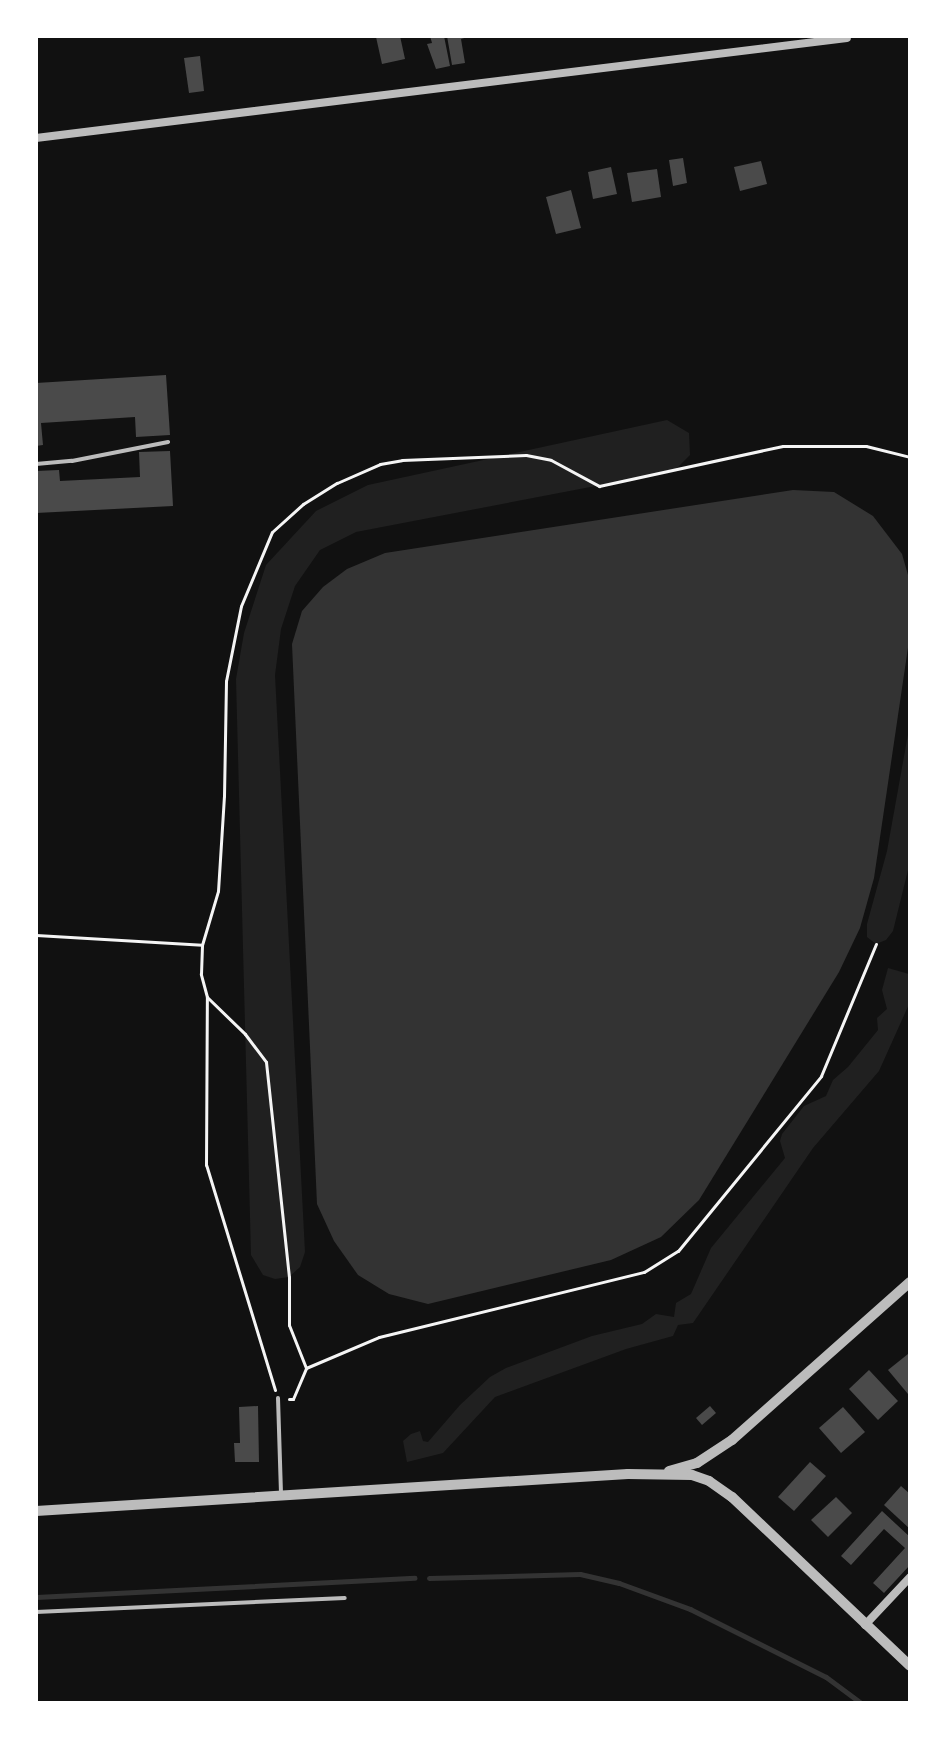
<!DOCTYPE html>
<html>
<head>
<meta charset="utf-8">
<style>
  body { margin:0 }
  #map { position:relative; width:946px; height:1739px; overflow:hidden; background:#111; font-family:"Crimson Pro",serif }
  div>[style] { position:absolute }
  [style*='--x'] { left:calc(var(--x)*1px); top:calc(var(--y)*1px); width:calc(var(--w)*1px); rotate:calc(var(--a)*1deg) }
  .green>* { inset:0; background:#202020 }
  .water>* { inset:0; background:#333 }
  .stream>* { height:5px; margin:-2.5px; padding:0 2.5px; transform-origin:2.5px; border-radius:2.5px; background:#333 }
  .building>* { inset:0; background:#4a4a4a }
  .path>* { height:3px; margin:-1.5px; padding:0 1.5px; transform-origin:1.5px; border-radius:1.5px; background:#f5f5f5 }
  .service>* { height:4px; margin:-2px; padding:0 2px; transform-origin:2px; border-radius:2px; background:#bcbcbc }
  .minor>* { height:8px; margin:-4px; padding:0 4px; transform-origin:4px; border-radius:4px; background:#bcbcbc }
  .tertiary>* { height:10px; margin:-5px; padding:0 5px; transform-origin:5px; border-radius:5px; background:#bcbcbc }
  span { translate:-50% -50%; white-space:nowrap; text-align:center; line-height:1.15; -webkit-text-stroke:6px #fff; paint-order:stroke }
  .frame { position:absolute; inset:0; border:38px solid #fff; pointer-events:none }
</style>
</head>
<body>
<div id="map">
  <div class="green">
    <i style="clip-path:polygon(667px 420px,689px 433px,690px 455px,674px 471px,356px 532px,320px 550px,295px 586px,281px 629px,275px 675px,305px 1252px,300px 1267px,289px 1277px,275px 1279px,263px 1275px,251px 1255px,236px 679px,244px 633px,266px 565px,316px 511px,368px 485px)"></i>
    <i style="clip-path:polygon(910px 723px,910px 862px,893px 931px,886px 940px,876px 944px,867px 937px,867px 924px,887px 851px)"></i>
    <i style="clip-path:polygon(888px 968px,909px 974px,910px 1002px,879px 1071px,813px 1148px,693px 1323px,678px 1325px,673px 1336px,626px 1349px,495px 1397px,443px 1453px,407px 1462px,403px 1441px,411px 1434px,420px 1431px,423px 1441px,428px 1442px,460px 1405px,490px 1377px,506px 1368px,592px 1336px,642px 1324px,656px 1314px,674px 1317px,676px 1303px,691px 1294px,711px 1248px,785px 1158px,780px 1141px,782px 1134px,804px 1106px,826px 1096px,833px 1080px,848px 1067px,878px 1030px,877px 1018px,887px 1009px,882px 990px)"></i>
  </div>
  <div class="water">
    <i style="clip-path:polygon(793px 490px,834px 492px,873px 516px,902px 554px,910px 582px,910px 634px,874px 878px,860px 928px,839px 972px,699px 1200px,661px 1237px,611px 1260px,428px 1304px,389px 1294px,358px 1275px,334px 1241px,317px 1204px,292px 644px,302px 611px,323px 587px,347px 569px,385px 553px)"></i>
  </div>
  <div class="stream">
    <i style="--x:429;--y:1578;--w:151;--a:-1.5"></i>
    <i style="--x:580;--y:1574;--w:40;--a:13"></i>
    <i style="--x:619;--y:1583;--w:76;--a:20.1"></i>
    <i style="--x:690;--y:1609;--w:152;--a:26.6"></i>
    <i style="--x:826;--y:1677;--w:44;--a:36.6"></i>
    <i style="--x:36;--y:1597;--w:379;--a:-2.9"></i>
  </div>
  <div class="building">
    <i style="clip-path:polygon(381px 36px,400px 36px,405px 59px,382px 64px,376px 37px)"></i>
    <i style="clip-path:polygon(430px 36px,444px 36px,450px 66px,436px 69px,427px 44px,432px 43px)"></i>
    <i style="clip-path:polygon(447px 36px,471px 36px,461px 39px,465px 63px,452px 65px)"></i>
    <i style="clip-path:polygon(200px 56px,204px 91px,189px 93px,184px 58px)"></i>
    <i style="clip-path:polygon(683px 158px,687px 183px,673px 186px,669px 160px)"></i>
    <i style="clip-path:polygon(761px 161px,767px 184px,740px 191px,734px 167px)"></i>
    <i style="clip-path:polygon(611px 167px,617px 194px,593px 199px,588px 172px)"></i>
    <i style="clip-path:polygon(657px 169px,661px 197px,632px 202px,627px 173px)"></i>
    <i style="clip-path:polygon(571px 190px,581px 228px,556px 234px,546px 197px)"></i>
    <i style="clip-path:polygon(166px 375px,170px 435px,136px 437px,135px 417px,41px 423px,43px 445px,36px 446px,36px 383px)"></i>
    <i style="clip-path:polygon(170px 451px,173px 506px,36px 513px,36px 471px,59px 470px,60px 481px,140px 477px,139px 452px)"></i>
    <i style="clip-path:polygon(908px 1354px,910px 1392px,908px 1394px,888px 1370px)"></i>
    <i style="clip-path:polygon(869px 1370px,898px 1401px,878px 1420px,849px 1389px)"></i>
    <i style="clip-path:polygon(258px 1406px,259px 1462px,235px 1462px,234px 1443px,240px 1443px,239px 1407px)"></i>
    <i style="clip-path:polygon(710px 1406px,716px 1413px,702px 1425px,696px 1418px)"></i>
    <i style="clip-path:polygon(843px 1407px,865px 1432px,841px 1453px,819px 1428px)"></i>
    <i style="clip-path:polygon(810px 1462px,826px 1476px,794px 1511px,778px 1497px)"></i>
    <i style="clip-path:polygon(901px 1486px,910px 1494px,910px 1529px,884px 1505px)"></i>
    <i style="clip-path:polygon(836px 1497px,852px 1513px,828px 1537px,811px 1520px)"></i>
    <i style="clip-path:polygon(882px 1511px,910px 1537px,910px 1565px,884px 1593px,873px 1583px,905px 1548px,884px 1529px,851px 1565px,841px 1556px)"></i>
  </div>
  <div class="path">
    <i style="--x:36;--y:935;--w:166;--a:3.4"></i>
    <i style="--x:207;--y:997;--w:53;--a:44.2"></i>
    <i style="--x:245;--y:1034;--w:35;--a:53"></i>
    <i style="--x:266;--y:1062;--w:216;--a:83.9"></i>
    <i style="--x:289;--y:1277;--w:48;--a:90"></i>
    <i style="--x:289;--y:1325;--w:46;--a:68.4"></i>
    <i style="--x:275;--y:1390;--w:235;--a:-107"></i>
    <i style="--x:206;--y:1165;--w:168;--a:-89.7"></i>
    <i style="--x:207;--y:997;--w:24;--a:-105"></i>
    <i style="--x:201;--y:974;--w:29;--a:-88"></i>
    <i style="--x:202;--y:945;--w:56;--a:-73.5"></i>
    <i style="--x:218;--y:891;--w:95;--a:-86.4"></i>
    <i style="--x:224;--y:796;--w:115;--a:-89"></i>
    <i style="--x:226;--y:681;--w:76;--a:-78.7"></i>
    <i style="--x:241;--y:606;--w:80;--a:-67.3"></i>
    <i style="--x:272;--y:532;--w:42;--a:-42.1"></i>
    <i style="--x:303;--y:504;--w:40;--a:-32"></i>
    <i style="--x:337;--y:483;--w:47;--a:-23.8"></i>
    <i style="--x:380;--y:464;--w:22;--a:-10"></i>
    <i style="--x:402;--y:460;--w:124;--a:-2.3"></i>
    <i style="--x:526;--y:455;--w:25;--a:11"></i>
    <i style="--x:551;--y:460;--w:55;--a:28.4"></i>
    <i style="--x:599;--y:486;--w:188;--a:-12.3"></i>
    <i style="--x:783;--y:446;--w:83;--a:0"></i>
    <i style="--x:866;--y:446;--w:45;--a:14"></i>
    <i style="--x:289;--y:1399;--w:4;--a:0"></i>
    <i style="--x:293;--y:1399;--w:34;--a:-67"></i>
    <i style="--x:306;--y:1368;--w:79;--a:-23"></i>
    <i style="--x:379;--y:1337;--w:273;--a:-13.8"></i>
    <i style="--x:644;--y:1272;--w:40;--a:-32"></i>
    <i style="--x:678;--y:1251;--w:226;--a:-50.7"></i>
    <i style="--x:821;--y:1076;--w:143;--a:-67.4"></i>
  </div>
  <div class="service">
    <i style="--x:36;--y:464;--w:36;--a:-5"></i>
    <i style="--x:72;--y:461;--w:98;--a:-11.2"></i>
    <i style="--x:278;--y:1398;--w:96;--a:88.2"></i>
    <i style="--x:36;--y:1612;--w:309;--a:-2.6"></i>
  </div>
  <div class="minor">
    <i style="--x:36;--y:138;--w:817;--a:-7.03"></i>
    <i style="--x:865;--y:1625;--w:66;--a:-46.8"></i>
  </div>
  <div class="tertiary">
    <i style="--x:669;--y:1471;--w:29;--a:-16"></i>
    <i style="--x:697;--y:1463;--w:42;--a:-33.3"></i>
    <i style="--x:732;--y:1440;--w:238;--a:-41.6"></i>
    <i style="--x:36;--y:1511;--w:593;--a:-3.58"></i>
    <i style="--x:628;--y:1474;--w:64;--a:0.9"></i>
    <i style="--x:692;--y:1475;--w:18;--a:19"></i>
    <i style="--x:709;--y:1481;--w:28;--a:35"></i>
    <i style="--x:732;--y:1497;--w:245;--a:43.5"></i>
  </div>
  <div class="frame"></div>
</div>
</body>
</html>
